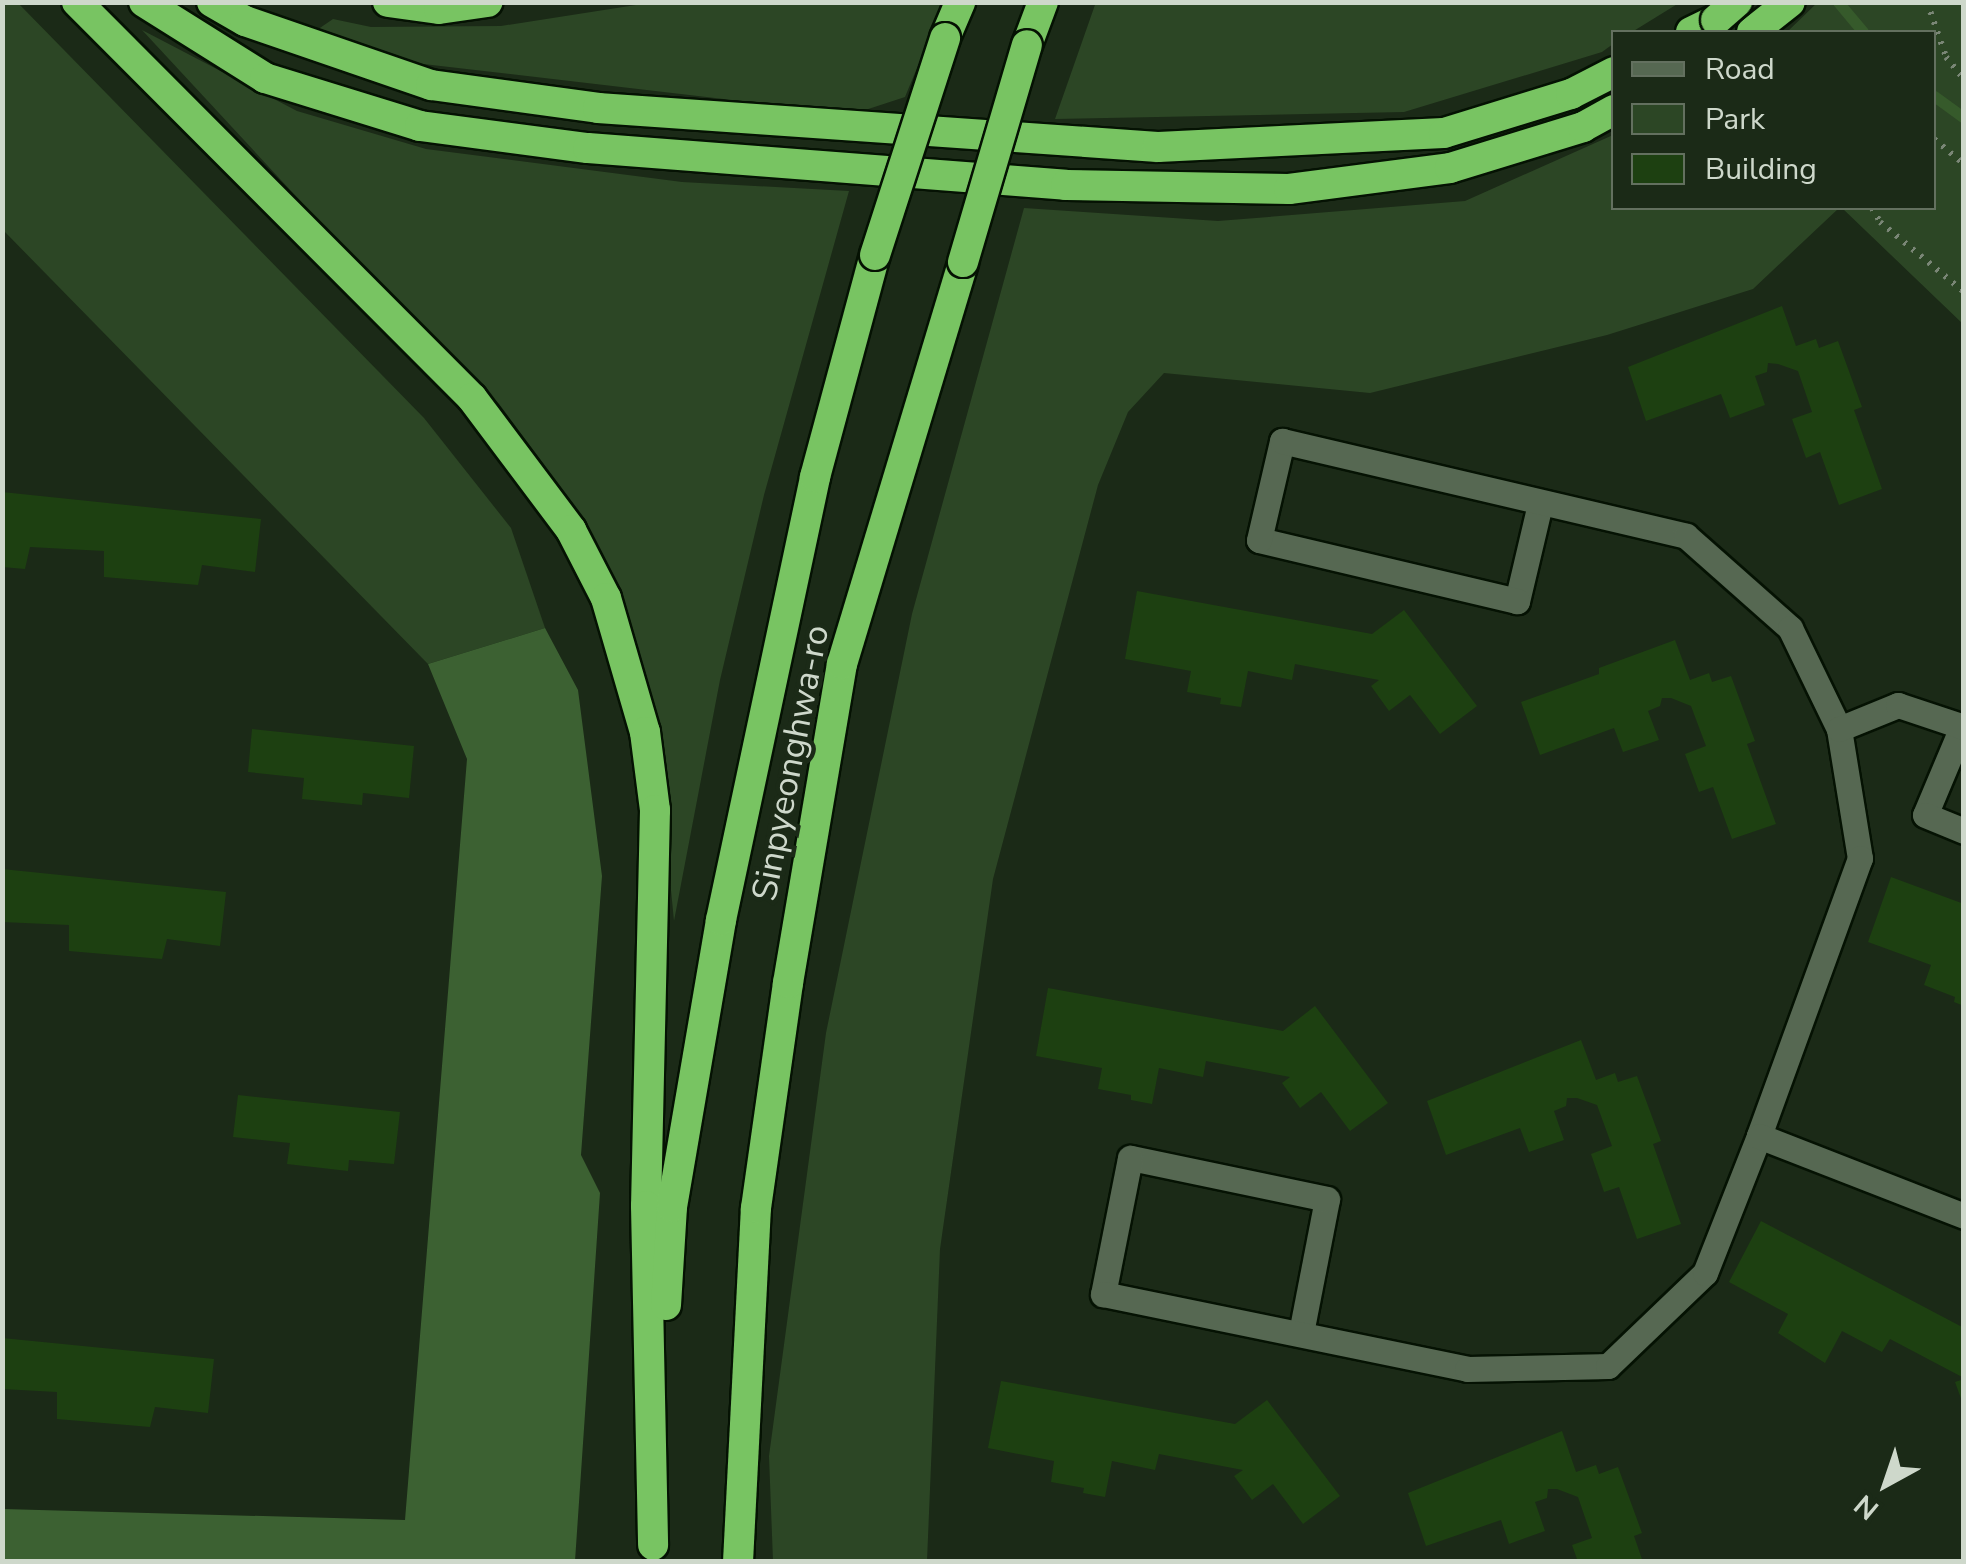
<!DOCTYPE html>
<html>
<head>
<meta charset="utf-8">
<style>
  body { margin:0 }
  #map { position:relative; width:1966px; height:1564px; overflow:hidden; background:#1b2a17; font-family:"Nunito Sans",sans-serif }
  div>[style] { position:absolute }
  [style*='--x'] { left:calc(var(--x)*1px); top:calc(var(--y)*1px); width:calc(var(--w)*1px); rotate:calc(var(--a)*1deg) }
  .green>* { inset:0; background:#2c4625 }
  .forest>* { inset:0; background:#3c6132 }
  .stream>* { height:11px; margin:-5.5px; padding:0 5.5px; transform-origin:5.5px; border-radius:5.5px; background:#365a2b }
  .building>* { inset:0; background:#1d4011 }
  .path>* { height:6px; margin-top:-3px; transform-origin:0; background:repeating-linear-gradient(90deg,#7a8676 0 2.5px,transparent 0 10.5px) }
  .roads { filter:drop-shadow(2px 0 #051203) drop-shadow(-2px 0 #051203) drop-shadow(0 2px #051203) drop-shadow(0 -2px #051203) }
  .minor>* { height:25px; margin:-12.5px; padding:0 12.5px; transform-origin:12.5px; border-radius:12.5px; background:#566852 }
  .highway>* { height:30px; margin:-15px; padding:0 15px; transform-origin:15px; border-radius:15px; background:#78c462 }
  .bridges { filter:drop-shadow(2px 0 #051203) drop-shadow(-2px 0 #051203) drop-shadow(0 2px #051203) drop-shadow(0 -2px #051203) }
  .highway-bridge>* { height:30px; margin:-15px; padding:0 15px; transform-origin:15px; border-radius:15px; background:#78c462 }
  span { translate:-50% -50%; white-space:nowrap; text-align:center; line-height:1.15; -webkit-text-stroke:9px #1b2a17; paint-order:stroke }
  .street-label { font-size:35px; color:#ced8cb }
  .frame { position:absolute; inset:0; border:5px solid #ced8cb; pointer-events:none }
  .legend { position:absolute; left:1611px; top:30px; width:325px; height:180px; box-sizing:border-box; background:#1b2a17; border:2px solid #63705f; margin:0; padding:12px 18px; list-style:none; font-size:30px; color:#ced8cb }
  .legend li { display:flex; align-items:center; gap:20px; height:50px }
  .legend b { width:50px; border:2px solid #63705f }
  .north { position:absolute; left:1836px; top:1434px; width:100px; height:100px; -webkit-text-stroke:8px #1b2a17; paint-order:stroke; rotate:220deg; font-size:28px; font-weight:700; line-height:40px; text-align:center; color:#ced8cb }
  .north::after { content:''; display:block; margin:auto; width:35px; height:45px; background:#ced8cb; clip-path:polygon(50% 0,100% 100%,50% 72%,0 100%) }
</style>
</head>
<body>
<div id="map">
  <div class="green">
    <i style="clip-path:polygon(655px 2px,944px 3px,905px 97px,853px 114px,406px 62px,314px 32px,333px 19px,371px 27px,501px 26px)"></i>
    <i style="clip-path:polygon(1096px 2px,1679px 2px,1679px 3px,1632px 32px,1614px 32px,1613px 44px,1602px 52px,1404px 112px,1055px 119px)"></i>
    <i style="clip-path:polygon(1818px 2px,1963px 3px,1963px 324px,1842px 208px,1934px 208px,1934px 32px,1787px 32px)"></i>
    <i style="clip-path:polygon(2px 3px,18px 3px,424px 418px,511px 528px,545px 628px,428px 664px,3px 230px)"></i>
    <i style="clip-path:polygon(142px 30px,297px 111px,426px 149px,682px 182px,849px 191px,764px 495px,720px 680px,674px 921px,653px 705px,611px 585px,573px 504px,499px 404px,356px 261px)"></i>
    <i style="clip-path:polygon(1613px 135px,1614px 208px,1839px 208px,1753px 289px,1607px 335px,1370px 393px,1164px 373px,1128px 412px,1098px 485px,993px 879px,940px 1249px,927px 1561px,773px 1561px,769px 1456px,826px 1033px,912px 614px,1024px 208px,1218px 221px,1465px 201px)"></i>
  </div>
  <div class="forest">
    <i style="clip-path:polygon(545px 628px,578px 690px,602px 876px,581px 1155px,600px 1193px,575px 1561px,3px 1561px,3px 1509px,405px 1520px,467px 759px,428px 664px)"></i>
  </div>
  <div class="stream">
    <i style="--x:1838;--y:2;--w:39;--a:50"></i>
    <i style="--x:1934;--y:96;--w:37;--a:36"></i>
  </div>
  <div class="building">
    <i style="clip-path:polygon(1782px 306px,1796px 346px,1816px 339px,1819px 348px,1838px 341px,1862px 407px,1854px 410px,1882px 489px,1839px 505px,1820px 452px,1806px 458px,1792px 419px,1812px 412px,1798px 371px,1778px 364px,1768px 363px,1767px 372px,1755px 376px,1765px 405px,1730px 418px,1721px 394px,1646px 421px,1628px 367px)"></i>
    <i style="clip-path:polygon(2px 492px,261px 519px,255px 572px,202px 565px,198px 585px,104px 577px,104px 551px,30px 547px,25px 569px,2px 567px)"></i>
    <i style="clip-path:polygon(1137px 591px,1372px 634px,1404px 610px,1477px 706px,1440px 734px,1410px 695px,1389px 711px,1371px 686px,1379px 680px,1295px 664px,1292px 680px,1248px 671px,1241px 707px,1220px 704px,1221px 698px,1187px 692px,1191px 671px,1125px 659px)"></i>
    <i style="clip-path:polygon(1675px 640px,1690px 680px,1709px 673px,1712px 682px,1731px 676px,1755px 741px,1747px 744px,1776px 824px,1732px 839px,1713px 787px,1699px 792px,1685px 754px,1706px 746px,1691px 706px,1671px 698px,1662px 698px,1660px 706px,1648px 711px,1659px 740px,1623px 752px,1614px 728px,1540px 755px,1521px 702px,1599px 674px,1599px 668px)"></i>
    <i style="clip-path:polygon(252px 729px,414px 746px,409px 798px,363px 793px,362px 805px,302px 799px,304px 778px,248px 772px)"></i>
    <i style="clip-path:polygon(2px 869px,226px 892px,220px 946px,167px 939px,162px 959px,69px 951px,69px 925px,2px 922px)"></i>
    <i style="clip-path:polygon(1891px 877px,1964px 904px,1964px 1006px,1954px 1002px,1955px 997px,1924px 985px,1931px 965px,1868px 942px)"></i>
    <i style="clip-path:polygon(1048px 988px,1283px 1031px,1315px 1006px,1388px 1103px,1350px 1131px,1321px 1092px,1300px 1108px,1282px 1083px,1290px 1077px,1206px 1061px,1203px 1077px,1159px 1068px,1152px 1104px,1131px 1100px,1131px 1095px,1098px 1089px,1102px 1068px,1036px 1056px)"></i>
    <i style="clip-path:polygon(1581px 1040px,1596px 1080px,1615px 1073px,1618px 1082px,1637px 1076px,1661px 1141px,1653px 1144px,1681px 1224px,1637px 1239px,1619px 1187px,1604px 1192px,1591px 1154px,1612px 1146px,1597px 1105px,1577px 1098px,1567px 1098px,1566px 1106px,1554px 1111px,1564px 1140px,1529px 1152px,1520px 1128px,1446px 1155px,1427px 1101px)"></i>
    <i style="clip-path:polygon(238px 1095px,400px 1112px,394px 1164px,349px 1160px,348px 1171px,287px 1164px,290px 1143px,233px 1137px)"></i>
    <i style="clip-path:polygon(1761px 1221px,1964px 1328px,1964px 1378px,1890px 1339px,1882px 1352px,1842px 1331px,1825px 1363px,1778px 1333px,1788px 1314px,1729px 1282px)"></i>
    <i style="clip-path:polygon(2px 1338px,214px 1359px,208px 1413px,155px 1407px,150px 1427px,57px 1419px,57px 1392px,2px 1389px)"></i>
    <i style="clip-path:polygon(1964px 1379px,1964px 1404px,1963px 1404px,1955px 1382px)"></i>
    <i style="clip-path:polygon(1001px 1381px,1235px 1424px,1267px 1400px,1340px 1496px,1303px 1524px,1273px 1484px,1252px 1500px,1234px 1476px,1243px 1470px,1159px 1454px,1155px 1470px,1112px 1461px,1105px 1497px,1083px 1493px,1084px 1488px,1051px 1482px,1054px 1461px,988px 1448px)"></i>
    <i style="clip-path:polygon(1562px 1431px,1576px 1472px,1596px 1465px,1599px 1474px,1618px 1467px,1642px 1533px,1634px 1536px,1643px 1562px,1578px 1562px,1572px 1545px,1592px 1538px,1578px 1497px,1557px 1489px,1548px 1489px,1547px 1498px,1535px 1502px,1545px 1531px,1509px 1544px,1501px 1520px,1426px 1546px,1408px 1493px)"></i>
  </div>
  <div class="path">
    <i style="--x:1927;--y:2;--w:58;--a:70.9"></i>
    <i style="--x:1946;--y:57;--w:28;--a:51"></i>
    <i style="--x:1934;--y:139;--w:39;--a:40"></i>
    <i style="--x:1872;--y:208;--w:16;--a:60"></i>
    <i style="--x:1880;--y:222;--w:109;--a:39.8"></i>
  </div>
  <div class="roads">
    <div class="minor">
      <i style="--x:1540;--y:504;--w:100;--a:103.3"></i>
      <i style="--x:1517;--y:601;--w:265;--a:-166.7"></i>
      <i style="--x:1259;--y:540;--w:102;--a:-76.9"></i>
      <i style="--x:1282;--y:441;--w:415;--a:13.2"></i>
      <i style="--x:1686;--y:536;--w:139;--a:41.5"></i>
      <i style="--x:1790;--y:628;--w:112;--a:64.1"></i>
      <i style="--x:1839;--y:729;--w:131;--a:80.8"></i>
      <i style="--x:1860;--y:858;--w:296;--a:110"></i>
      <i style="--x:1962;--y:727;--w:95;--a:112.8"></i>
      <i style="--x:1925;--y:815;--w:42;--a:22.3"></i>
      <i style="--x:1839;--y:729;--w:64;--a:-22.1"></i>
      <i style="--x:1898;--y:705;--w:70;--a:18.4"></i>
      <i style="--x:1301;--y:1333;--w:136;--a:-79"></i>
      <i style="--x:1327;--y:1199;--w:201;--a:-168.2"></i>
      <i style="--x:1130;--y:1158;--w:139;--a:101.2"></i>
      <i style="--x:1103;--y:1294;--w:372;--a:11.6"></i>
      <i style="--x:1467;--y:1369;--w:141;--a:-1.2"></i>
      <i style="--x:1608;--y:1366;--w:134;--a:-43.8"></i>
      <i style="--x:1705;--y:1273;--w:147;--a:-68.5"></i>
      <i style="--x:1759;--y:1136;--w:220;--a:21.3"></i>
    </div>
    <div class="highway">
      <i style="--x:77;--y:2;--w:559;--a:45.07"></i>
      <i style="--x:472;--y:398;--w:165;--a:53.1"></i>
      <i style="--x:571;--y:530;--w:76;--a:62.8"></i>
      <i style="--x:606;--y:598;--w:140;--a:73.8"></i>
      <i style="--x:645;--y:732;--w:79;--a:82.7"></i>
      <i style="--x:655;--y:810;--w:396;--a:91.3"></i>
      <i style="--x:646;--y:1206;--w:339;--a:88.8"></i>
      <i style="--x:144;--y:2;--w:143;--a:32.1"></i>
      <i style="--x:265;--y:78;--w:162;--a:17.2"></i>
      <i style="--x:420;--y:126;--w:169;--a:7.5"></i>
      <i style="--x:588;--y:148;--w:479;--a:4.4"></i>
      <i style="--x:1066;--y:185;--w:223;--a:1"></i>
      <i style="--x:1289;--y:189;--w:162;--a:-7.4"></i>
      <i style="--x:1450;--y:168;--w:139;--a:-17.1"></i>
      <i style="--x:1583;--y:127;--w:35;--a:-29"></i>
      <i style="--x:212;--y:2;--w:38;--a:30"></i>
      <i style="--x:245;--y:21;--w:197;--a:19"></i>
      <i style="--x:431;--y:85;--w:169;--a:7.8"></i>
      <i style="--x:598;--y:108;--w:561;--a:3.98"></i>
      <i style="--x:1158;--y:147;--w:286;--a:-2.8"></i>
      <i style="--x:1444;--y:133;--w:133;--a:-17.1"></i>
      <i style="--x:1571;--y:94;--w:48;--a:-27.1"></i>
      <i style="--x:388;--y:2;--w:51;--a:7.8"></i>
      <i style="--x:439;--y:9;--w:49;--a:-8.3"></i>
      <i style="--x:1691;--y:32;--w:28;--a:-26"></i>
      <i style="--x:1752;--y:32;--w:48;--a:-38.3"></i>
      <i style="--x:945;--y:38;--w:39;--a:-67"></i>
      <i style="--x:1027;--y:45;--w:46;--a:-69.6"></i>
      <i style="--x:666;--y:1305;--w:98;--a:-86.5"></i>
      <i style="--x:672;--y:1207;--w:291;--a:-80.3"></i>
      <i style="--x:721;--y:920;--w:453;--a:-78"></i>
      <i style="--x:815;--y:477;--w:230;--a:-74.9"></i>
      <i style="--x:738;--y:1562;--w:354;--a:-87.1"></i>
      <i style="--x:756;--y:1208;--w:227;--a:-81.9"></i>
      <i style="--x:788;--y:983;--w:324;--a:-80.4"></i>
      <i style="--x:842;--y:664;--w:420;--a:-73.2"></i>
    </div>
  </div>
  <div class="bridges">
    <div class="highway-bridge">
      <i style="--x:1716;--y:20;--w:28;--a:-41"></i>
      <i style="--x:875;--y:255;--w:228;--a:-72.1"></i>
      <i style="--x:963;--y:262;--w:226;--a:-73.6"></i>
    </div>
  </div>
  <div class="street-label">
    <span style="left:791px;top:763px;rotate:-79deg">Sinpyeonghwa-ro</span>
  </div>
  <div class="frame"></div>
  <ul class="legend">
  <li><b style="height:12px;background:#566852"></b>Road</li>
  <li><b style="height:28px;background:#2c4625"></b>Park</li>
  <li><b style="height:28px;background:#1d4011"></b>Building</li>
  </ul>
  <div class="north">N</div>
</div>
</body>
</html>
